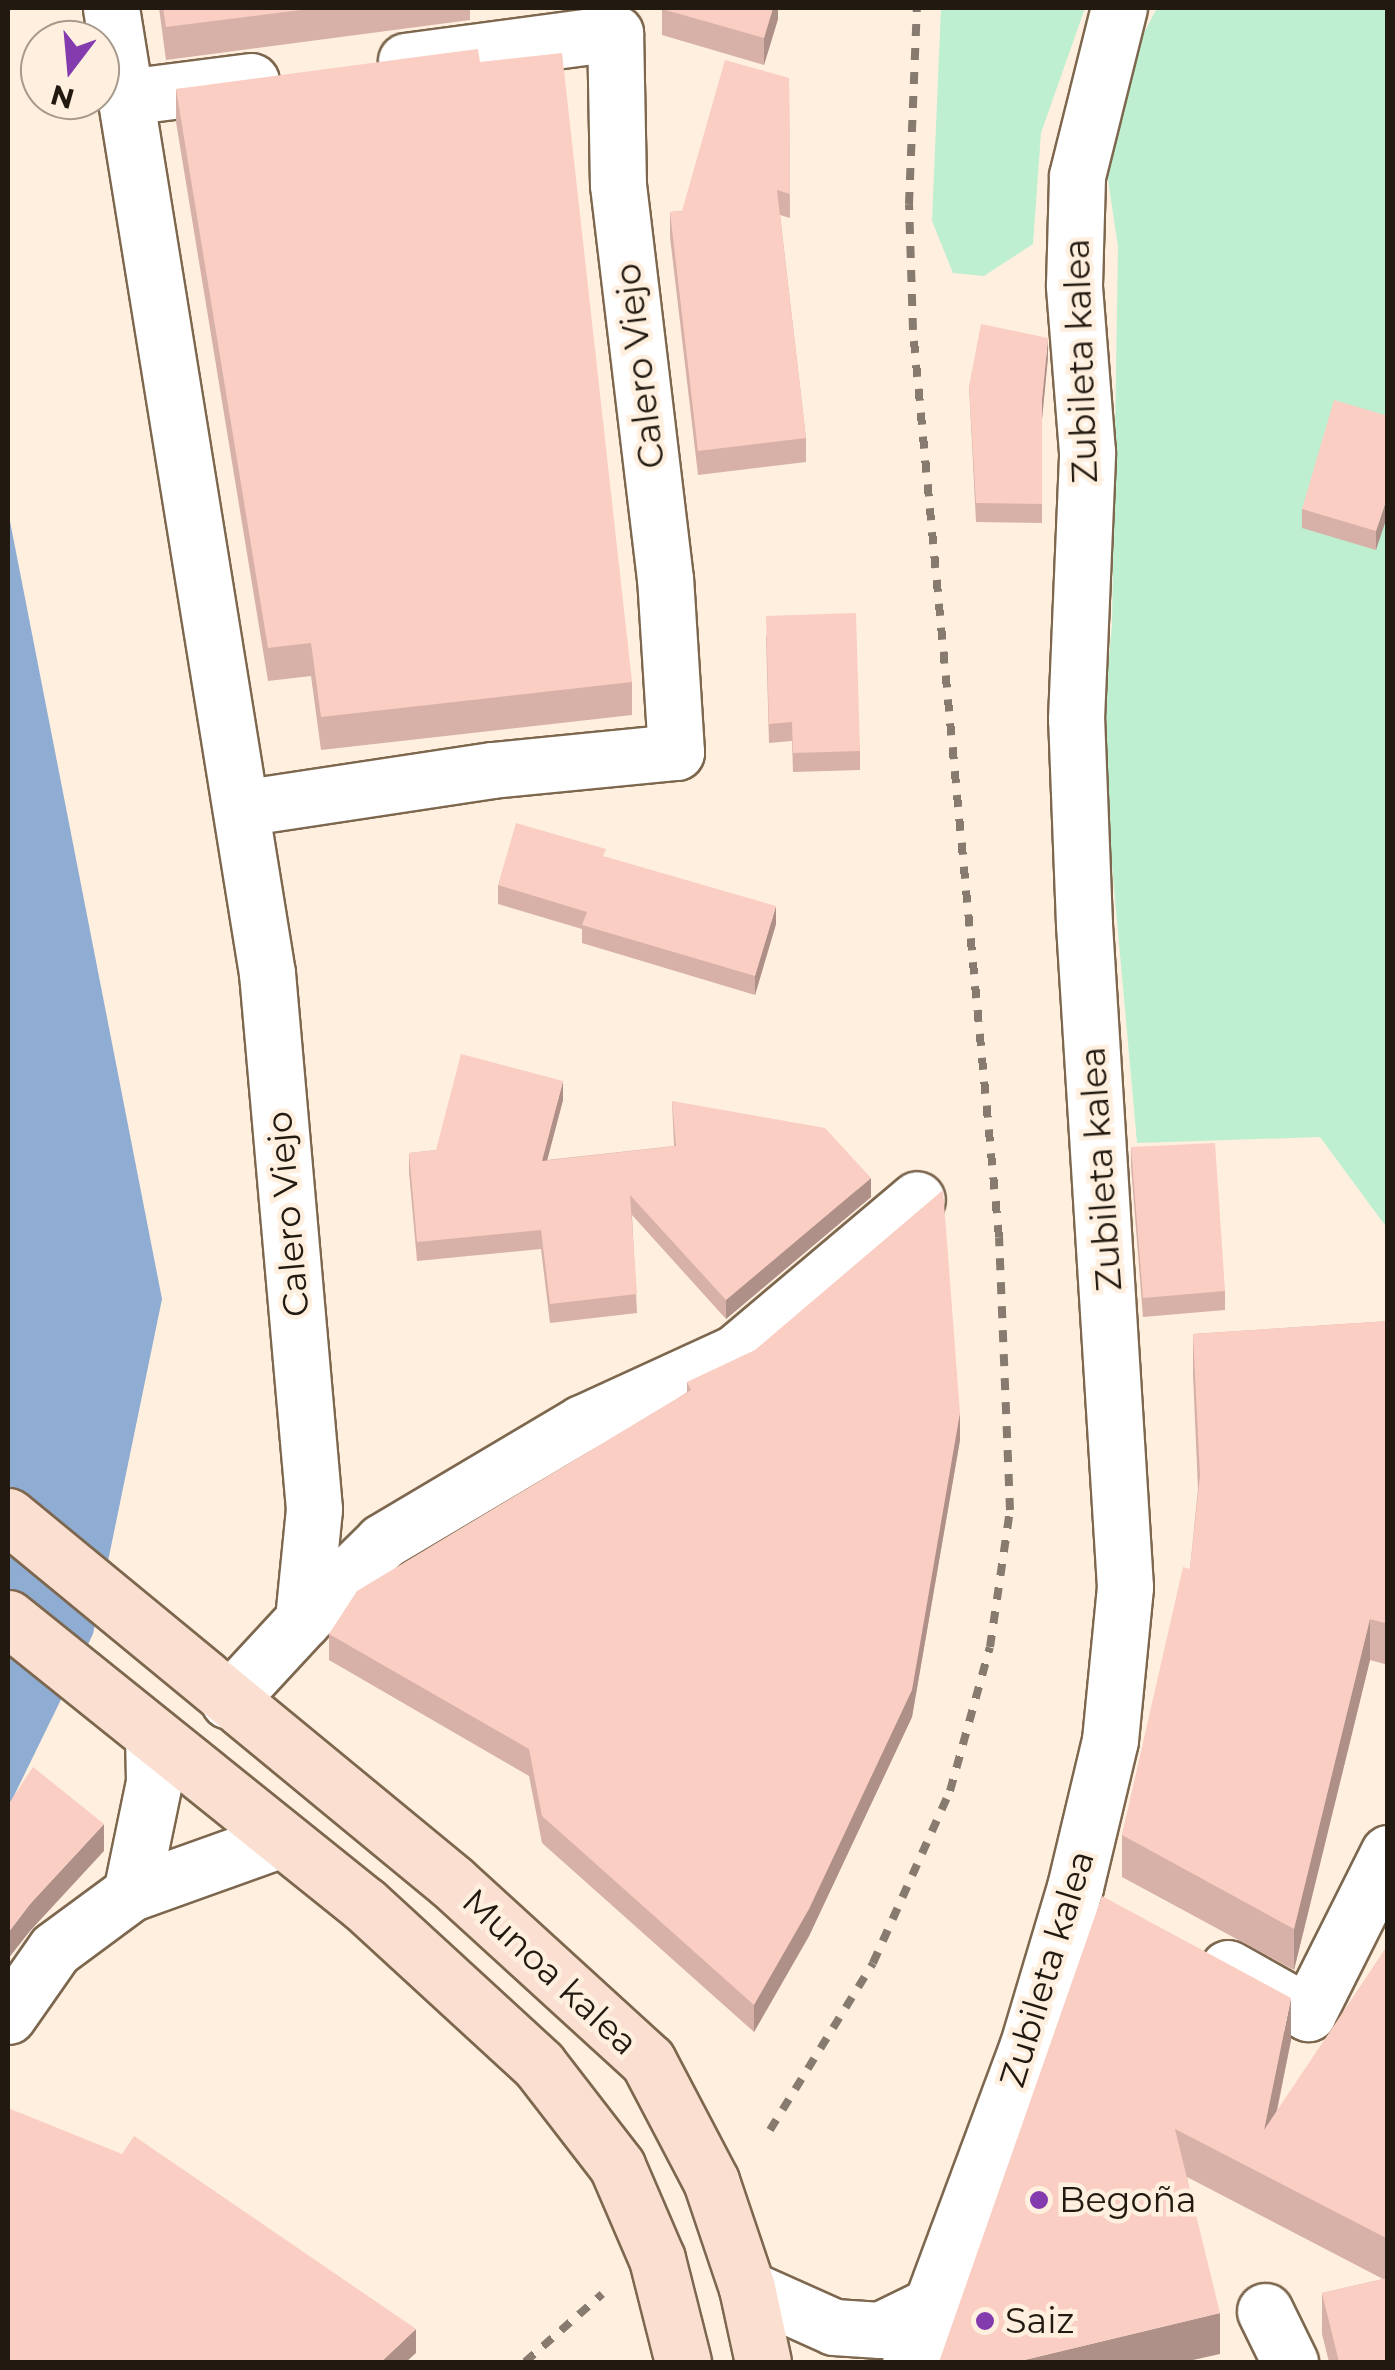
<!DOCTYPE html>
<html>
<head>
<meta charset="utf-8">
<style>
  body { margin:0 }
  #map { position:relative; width:1395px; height:2370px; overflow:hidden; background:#ffefdf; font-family:Montserrat,sans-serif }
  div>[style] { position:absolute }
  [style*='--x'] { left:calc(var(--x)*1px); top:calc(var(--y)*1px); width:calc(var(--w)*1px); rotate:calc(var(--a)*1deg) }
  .green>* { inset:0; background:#beefd0 }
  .water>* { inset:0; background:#8facd3 }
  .roads { filter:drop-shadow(2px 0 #7d674e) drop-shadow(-2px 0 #7d674e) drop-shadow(0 2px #7d674e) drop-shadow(0 -2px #7d674e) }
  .minor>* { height:55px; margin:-27.5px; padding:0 27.5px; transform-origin:27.5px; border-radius:27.5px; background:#fff }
  .major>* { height:55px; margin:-27.5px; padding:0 27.5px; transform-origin:27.5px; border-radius:27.5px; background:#fbdfd1 }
  .rail>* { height:8px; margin-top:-4px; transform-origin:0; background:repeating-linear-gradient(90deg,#867b6e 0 12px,transparent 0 24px) }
  .wall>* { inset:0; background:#d7b1a7 }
  .shaded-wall>* { inset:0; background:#af9088 }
  .building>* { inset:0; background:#facec2 }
  .dots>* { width:28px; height:28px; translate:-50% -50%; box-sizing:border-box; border:5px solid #ffefdf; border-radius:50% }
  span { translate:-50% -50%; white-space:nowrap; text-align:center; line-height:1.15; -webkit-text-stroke:9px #ffefdf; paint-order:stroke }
  .street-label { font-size:35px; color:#221a10 }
  .poi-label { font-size:35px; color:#221a10 }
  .left { translate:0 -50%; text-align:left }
  .frame { position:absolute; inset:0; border:10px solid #221a10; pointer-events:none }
  .north { position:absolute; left:20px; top:20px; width:100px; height:100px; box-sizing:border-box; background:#ffefdf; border:2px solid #a79a8c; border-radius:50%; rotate:196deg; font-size:28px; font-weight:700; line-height:40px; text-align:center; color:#221a10 }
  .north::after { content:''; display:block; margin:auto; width:35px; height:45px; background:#833bae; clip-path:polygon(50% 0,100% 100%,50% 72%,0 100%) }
</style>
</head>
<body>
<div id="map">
  <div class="green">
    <i style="clip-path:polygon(941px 8px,1085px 8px,1041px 133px,1033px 244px,984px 276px,953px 273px,932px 221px)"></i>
    <i style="clip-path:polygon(1157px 8px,1387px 8px,1387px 1228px,1320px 1137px,1137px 1143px,1101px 743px,1112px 625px,1118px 247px,1107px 173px,1125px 69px)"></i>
  </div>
  <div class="water">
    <i style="clip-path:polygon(8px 511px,162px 1299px,93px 1634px,8px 1808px)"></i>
  </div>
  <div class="roads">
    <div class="minor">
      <i style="--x:111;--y:8;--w:978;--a:80.82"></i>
      <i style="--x:267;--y:973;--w:538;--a:84.99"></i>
      <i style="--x:314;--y:1509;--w:112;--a:95.7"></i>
      <i style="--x:303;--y:1620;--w:110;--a:132.8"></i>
      <i style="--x:126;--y:97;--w:126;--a:-7.3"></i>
      <i style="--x:241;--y:808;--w:254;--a:-8.6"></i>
      <i style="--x:492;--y:770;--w:185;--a:-5.6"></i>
      <i style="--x:676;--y:752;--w:173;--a:-93.6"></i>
      <i style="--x:665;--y:579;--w:397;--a:-96.8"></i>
      <i style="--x:618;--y:185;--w:152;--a:-91.1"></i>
      <i style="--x:615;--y:33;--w:211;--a:172.4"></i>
      <i style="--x:303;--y:1620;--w:112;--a:-44.6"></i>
      <i style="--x:383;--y:1541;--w:231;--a:-30.7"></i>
      <i style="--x:582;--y:1423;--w:168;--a:-24.6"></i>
      <i style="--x:735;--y:1353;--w:238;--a:-40.2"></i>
      <i style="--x:131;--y:1893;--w:113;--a:-78.3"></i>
      <i style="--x:154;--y:1782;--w:47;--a:-91.2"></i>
      <i style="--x:1228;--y:1968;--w:92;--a:29.4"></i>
      <i style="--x:1308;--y:2013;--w:179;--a:-63.4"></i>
      <i style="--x:8;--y:2016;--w:82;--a:-55"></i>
      <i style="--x:55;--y:1949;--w:94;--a:-36.4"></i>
      <i style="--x:131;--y:1893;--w:160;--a:-19.7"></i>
      <i style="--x:747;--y:2288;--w:95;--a:24.1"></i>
      <i style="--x:834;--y:2327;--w:46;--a:3.7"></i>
      <i style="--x:880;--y:2330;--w:52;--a:-26.1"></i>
      <i style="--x:1265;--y:2311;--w:57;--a:63.9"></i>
      <i style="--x:910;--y:2362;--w:335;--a:-69.6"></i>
      <i style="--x:1027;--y:2048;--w:168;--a:-73.4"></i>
      <i style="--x:1075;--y:1887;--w:151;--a:-76.6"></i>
      <i style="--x:1110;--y:1740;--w:154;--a:-84.4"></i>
      <i style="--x:1125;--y:1587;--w:664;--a:-93.54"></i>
      <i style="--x:1084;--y:924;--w:205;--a:-92.2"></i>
      <i style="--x:1076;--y:719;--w:267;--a:-87.6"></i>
      <i style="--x:1087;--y:452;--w:168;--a:-94.5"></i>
      <i style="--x:1074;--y:285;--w:109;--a:-88.4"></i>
      <i style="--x:1077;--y:176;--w:173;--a:-76"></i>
    </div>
    <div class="major">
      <i style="--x:8;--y:1516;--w:575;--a:39.5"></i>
      <i style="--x:452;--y:1882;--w:265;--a:42.4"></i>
      <i style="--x:648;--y:2061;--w:136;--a:62.3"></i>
      <i style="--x:711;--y:2181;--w:113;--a:71.4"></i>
      <i style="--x:747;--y:2288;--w:76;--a:77.8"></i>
      <i style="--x:8;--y:1618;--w:457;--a:38.8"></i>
      <i style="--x:364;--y:1904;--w:238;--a:42.6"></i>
      <i style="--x:539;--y:2065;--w:128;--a:52.3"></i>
      <i style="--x:617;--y:2166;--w:101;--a:66.7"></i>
      <i style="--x:657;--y:2259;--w:106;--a:75.8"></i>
    </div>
  </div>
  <div class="rail">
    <i style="--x:770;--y:2130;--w:196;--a:-58.3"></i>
    <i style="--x:873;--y:1963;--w:188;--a:-65.9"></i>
    <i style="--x:950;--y:1791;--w:149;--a:-74.5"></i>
    <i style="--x:990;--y:1647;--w:138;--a:-81.7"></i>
    <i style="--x:1010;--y:1510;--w:273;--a:-92.3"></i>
    <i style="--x:999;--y:1237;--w:911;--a:-95.42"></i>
    <i style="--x:913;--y:330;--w:126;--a:-91.8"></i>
    <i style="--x:909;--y:204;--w:196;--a:-87.7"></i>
    <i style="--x:525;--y:2362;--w:103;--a:-41.4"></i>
  </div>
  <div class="wall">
    <i style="clip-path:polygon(159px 8px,470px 8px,470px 20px,166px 60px)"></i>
    <i style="clip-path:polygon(662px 8px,778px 8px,778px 19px,764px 65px,662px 35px)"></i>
    <i style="clip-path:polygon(480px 62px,632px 682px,632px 715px,321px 750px,311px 676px,268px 681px,176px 122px,176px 89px)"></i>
    <i style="clip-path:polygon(789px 78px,790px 218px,780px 215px,806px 438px,806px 462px,698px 475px,670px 237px,670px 212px,682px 211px)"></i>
    <i style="clip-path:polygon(1048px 357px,1042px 419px,1042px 523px,976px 522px,969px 386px)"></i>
    <i style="clip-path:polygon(1388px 416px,1376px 550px,1302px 528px,1302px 509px)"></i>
    <i style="clip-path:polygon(766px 635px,860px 751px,860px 770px,793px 772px,792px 741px,769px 743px)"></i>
    <i style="clip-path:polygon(606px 857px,776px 924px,755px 995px,582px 943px,582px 929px,498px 904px,498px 885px)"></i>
    <i style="clip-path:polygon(563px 1100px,547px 1160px,674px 1146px,672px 1101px,871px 1197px,726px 1319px,632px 1215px,637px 1313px,550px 1323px,541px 1249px,417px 1261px,409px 1172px,409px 1153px,436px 1150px)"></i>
    <i style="clip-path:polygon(1131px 1147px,1225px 1291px,1225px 1310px,1143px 1317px,1131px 1166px)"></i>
    <i style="clip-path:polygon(1388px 1321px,1388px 1665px,1370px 1660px,1294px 1970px,1122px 1877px,1122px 1835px,1190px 1569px,1198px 1489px,1193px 1375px,1193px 1334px)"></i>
    <i style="clip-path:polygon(687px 1382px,960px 1440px,912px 1717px,809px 1936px,754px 2032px,542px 1843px,529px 1776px,329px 1660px,329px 1634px,687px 1392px)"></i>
    <i style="clip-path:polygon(1102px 1896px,1291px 2040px,1277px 2112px,1388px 1945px,1388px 2362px,1329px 2362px,1322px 2334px,1322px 2293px,1383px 2279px,1187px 2177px,1220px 2354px)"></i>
  </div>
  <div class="shaded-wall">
    <i style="clip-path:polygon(773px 8px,778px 8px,778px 19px,764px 65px,764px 38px)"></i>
    <i style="clip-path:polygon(1048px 338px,1048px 357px,1042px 419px,1042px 400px)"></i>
    <i style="clip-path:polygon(1388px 495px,1388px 514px,1376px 550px,1376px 531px)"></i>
    <i style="clip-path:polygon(776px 906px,776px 924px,755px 995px,755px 976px)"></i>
    <i style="clip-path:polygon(563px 1081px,563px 1100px,542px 1180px,542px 1161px)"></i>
    <i style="clip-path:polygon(871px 1178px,871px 1197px,726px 1319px,726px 1300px)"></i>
    <i style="clip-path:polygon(960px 1413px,960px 1440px,912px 1717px,809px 1936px,754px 2032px,754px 2005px)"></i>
    <i style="clip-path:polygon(1370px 1619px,1370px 1660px,1294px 1970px,1294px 1929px)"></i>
    <i style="clip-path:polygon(104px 1824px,104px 1851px,30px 1931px,8px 1959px,8px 1933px,30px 1904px)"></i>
    <i style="clip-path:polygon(1291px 1998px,1291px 2040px,1264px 2172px,1264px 2130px)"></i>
    <i style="clip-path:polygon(1220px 2313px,1220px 2354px,1184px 2362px,1016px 2362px)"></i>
    <i style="clip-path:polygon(416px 2329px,416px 2353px,406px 2362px,381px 2362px)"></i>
  </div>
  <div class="building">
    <i style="clip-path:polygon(163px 8px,317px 8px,166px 27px)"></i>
    <i style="clip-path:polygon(662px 8px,773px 8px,764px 38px,662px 9px)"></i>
    <i style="clip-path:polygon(478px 49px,480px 62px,562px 53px,632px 682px,321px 717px,311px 643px,268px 648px,176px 89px)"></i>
    <i style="clip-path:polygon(725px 60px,789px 78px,790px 194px,777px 190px,806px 438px,698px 451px,670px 212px,682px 211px)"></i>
    <i style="clip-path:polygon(981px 324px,1048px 338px,1042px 400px,1042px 504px,976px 503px,969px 386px)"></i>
    <i style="clip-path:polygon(1334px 400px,1388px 416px,1388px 495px,1376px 531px,1302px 509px)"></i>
    <i style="clip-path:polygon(856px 613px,860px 751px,793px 753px,792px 722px,769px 724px,766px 616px)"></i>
    <i style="clip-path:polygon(516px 823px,606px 849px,603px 856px,776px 906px,755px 976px,582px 925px,587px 912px,498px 885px)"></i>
    <i style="clip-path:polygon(461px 1054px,563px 1081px,542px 1161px,676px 1146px,672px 1101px,825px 1128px,871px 1178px,726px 1300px,630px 1195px,637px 1294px,550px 1304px,541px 1230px,417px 1242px,409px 1153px,436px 1150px)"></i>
    <i style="clip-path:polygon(1215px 1143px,1225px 1291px,1143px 1298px,1131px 1147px)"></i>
    <i style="clip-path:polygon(943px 1190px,960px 1413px,912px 1690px,809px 1909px,754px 2005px,542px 1816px,529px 1749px,329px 1634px,357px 1591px,691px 1390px,687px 1382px,755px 1350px)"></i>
    <i style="clip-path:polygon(1388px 1321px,1388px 1624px,1370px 1619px,1294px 1929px,1122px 1835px,1183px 1567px,1190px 1569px,1200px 1476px,1193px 1334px)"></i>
    <i style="clip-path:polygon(33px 1767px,104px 1824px,30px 1904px,8px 1933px,8px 1805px)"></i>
    <i style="clip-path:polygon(1102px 1896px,1291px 1998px,1264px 2130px,1388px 1945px,1388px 2239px,1175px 2129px,1220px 2313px,1016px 2362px,939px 2362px)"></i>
    <i style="clip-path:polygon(8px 2108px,122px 2154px,134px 2136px,416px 2329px,381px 2362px,8px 2362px)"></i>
    <i style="clip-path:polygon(1388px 2278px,1388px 2362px,1339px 2362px,1322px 2293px)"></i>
  </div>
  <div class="dots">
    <i style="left:1039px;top:2200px;background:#833bae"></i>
    <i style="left:985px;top:2321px;background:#833bae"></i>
  </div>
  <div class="street-label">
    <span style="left:1081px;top:361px;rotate:-92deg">Zubileta kalea</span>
    <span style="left:640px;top:366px;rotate:-97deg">Calero Viejo</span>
    <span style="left:1101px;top:1169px;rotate:-94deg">Zubileta kalea</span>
    <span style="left:288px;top:1214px;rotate:-95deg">Calero Viejo</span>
    <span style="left:1047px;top:1969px;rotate:-73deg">Zubileta kalea</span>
    <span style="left:550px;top:1972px;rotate:43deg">Munoa kalea</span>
  </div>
  <div class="poi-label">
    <span class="left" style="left:1059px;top:2200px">Begoña</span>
    <span class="left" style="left:1005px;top:2321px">Saiz</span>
  </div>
  <div class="frame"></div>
  <div class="north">N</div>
</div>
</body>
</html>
